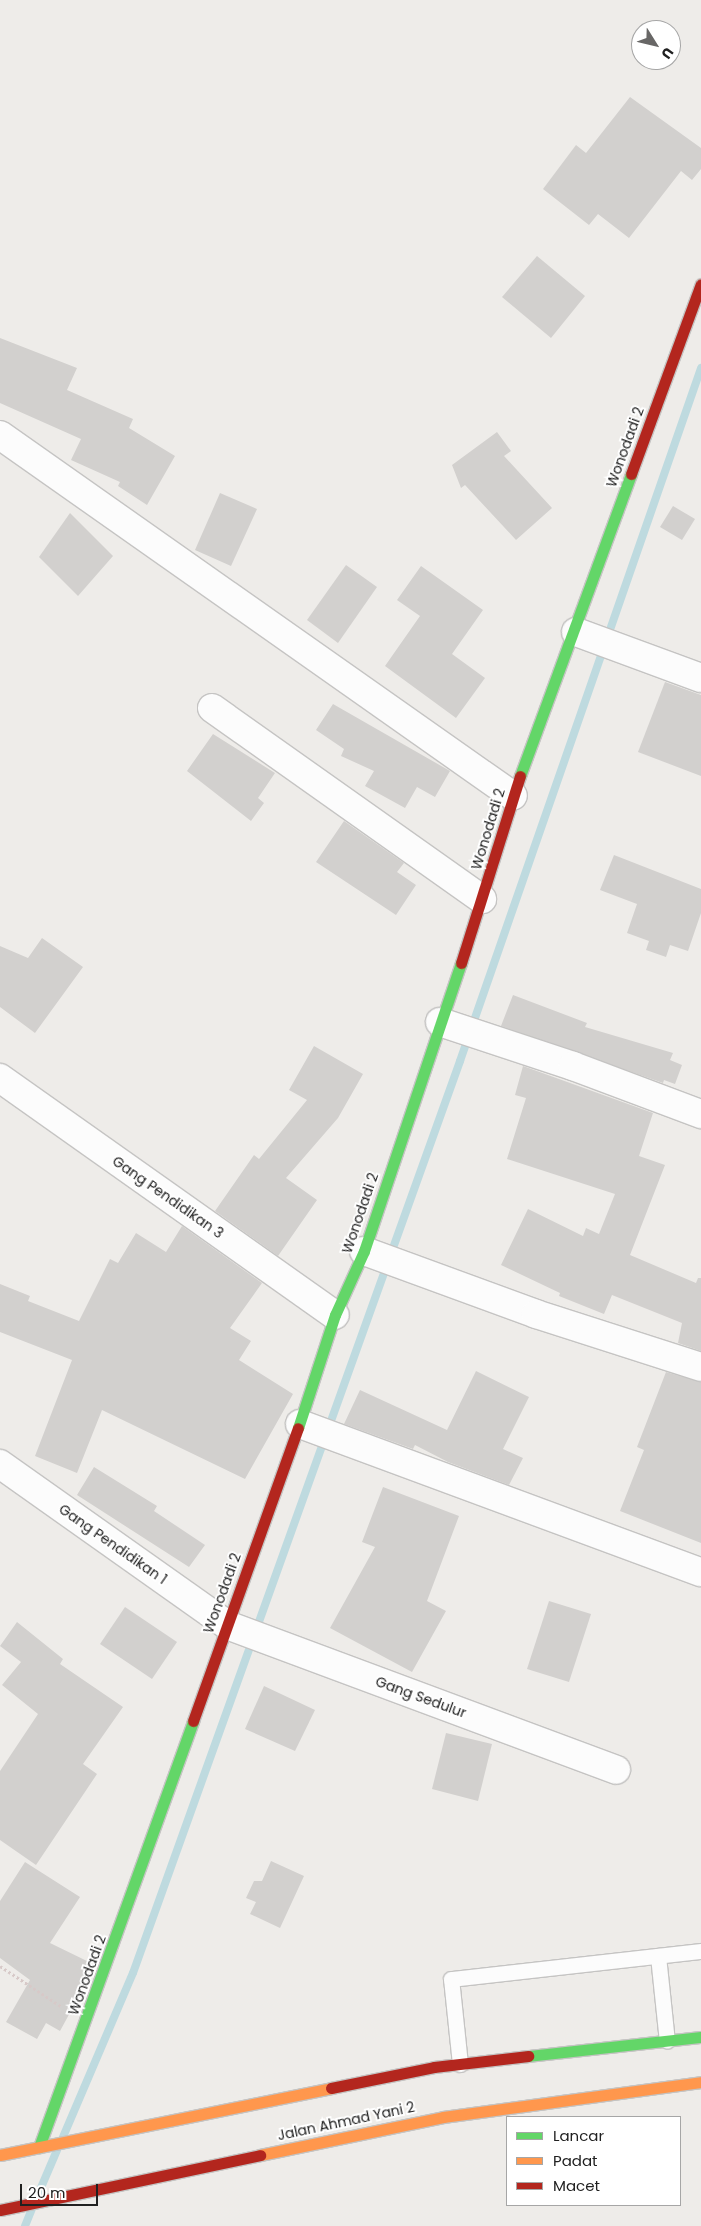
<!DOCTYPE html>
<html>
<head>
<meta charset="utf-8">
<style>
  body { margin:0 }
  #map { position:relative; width:701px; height:2226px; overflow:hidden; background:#eeece9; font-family:Poppins,sans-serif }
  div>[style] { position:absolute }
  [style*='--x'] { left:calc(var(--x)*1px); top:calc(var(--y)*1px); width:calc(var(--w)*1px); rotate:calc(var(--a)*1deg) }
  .stream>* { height:8px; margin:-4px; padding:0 4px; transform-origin:4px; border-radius:4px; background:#bedadf }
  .building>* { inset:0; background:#d2d0ce }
  .path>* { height:3px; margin-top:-1.5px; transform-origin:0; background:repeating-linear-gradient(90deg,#d7c9c8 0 2.5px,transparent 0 5px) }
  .roads { filter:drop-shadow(1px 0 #c5c4c3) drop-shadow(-1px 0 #c5c4c3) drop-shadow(0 1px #c5c4c3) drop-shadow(0 -1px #c5c4c3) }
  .lane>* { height:15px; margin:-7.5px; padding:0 7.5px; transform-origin:7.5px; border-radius:7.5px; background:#fcfcfc }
  .street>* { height:28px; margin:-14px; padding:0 14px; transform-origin:14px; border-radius:14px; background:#fcfcfc }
  .fast>* { height:11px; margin:-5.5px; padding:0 5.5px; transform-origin:5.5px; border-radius:5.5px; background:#63d668 }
  .slow>* { height:11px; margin:-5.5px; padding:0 5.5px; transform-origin:5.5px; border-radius:5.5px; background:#ff974d }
  .jam>* { height:11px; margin:-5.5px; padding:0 5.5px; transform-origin:5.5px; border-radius:5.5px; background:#b3261e }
  span { translate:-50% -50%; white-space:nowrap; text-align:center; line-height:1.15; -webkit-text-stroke:4px #fff; paint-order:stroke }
  .street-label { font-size:14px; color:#202020 }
  .legend { position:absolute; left:506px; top:2116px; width:175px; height:90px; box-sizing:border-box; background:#fff; border:1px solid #a6a6a6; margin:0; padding:6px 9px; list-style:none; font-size:15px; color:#202020 }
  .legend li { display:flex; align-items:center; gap:10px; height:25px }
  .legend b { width:25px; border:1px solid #a6a6a6 }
  .north { position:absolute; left:631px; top:20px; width:50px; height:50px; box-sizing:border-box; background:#fff; border:1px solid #a6a6a6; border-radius:50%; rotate:126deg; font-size:14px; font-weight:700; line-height:20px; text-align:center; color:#202020 }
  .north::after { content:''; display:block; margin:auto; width:18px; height:22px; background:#686766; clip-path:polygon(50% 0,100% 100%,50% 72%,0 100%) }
  .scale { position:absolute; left:20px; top:2184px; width:78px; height:22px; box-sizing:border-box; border:2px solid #202020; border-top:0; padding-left:6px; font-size:15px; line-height:18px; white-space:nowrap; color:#202020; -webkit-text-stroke:4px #fff; paint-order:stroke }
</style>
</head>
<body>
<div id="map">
  <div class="stream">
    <i style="--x:63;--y:2137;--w:178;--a:-66.9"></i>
    <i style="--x:133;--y:1973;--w:969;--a:-70.27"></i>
    <i style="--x:460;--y:1061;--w:734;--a:-70.82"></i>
    <i style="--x:37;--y:2197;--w:51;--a:-66.9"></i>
    <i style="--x:25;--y:2226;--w:18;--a:-68"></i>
  </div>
  <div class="building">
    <i style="clip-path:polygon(630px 97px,701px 148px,701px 169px,692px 180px,681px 171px,629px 238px,598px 214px,589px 225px,543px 189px,576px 145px,586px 153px)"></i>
    <i style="clip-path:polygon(537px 256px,585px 296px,551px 338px,502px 297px)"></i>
    <i style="clip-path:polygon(0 338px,77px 368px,67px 390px,133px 419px,129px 428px,175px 456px,147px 505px,118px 486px,120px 482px,71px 460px,81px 439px,0 403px)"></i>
    <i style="clip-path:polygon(497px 432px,511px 451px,504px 456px,552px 508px,516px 540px,465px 485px,461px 488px,452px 465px)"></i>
    <i style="clip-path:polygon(220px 493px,257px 509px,231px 566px,195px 550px)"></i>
    <i style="clip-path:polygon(673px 506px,695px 519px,682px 540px,660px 527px)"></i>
    <i style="clip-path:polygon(70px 513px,113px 556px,78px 596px,39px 557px)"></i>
    <i style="clip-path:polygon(346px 565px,377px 587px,338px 643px,307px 620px)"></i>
    <i style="clip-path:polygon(421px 566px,483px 610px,452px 654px,485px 678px,456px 718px,385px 666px,420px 616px,397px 600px)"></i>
    <i style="clip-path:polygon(665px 682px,701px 695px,701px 776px,638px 752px)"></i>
    <i style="clip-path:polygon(333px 704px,450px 771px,435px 797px,417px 787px,405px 808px,365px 786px,374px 771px,341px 756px,344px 749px,316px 730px)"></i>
    <i style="clip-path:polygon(213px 734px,275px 773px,258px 798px,264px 803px,251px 821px,187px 771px)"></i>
    <i style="clip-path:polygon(344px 821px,404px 863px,397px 872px,416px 885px,396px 915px,316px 862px)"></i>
    <i style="clip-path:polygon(614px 855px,701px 889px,701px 913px,688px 951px,670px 945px,666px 957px,646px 950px,649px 941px,627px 933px,637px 904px,600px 890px)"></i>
    <i style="clip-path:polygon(42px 938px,83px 967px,35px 1033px,0 1007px,0 946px,28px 958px)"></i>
    <i style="clip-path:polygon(513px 995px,587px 1023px,585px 1027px,673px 1053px,670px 1060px,682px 1065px,675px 1084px,664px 1080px,663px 1083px,501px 1026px)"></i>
    <i style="clip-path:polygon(314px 1046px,363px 1074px,338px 1118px,286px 1178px,317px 1200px,278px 1256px,215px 1211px,254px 1155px,259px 1159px,307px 1100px,289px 1090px)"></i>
    <i style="clip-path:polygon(523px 1066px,653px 1113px,639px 1156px,665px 1165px,630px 1255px,696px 1283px,698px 1278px,701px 1278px,701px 1351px,678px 1343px,682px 1323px,612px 1295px,604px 1314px,559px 1296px,560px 1293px,501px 1265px,528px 1209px,583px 1236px,586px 1228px,599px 1234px,615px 1194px,507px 1159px,526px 1098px,515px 1095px)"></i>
    <i style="clip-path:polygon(182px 1226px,262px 1283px,230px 1328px,251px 1341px,239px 1360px,293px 1394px,245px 1479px,102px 1410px,77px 1473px,35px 1456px,72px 1360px,0 1332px,0 1284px,30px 1296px,28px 1301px,79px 1321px,110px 1259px,118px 1263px,136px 1233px,166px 1252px)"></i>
    <i style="clip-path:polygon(476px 1371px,529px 1397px,503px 1449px,523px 1458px,509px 1485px,448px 1462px,415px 1445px,413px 1449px,344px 1424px,360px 1390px,447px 1430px)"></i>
    <i style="clip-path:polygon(666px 1372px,701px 1382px,701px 1543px,620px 1511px,644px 1450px,637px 1447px)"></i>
    <i style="clip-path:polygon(94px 1467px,157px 1506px,154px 1511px,205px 1545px,189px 1567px,77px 1495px)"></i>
    <i style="clip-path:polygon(383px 1487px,459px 1516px,427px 1601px,446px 1611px,412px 1672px,330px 1628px,375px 1547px,362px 1542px)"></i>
    <i style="clip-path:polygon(549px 1601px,591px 1614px,569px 1682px,527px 1669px)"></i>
    <i style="clip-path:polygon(125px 1607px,177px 1642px,152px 1679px,100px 1644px)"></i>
    <i style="clip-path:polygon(17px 1622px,63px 1659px,60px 1664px,123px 1707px,83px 1764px,97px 1774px,36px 1865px,0 1840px,0 1771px,38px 1714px,2px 1685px,21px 1662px,0 1646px)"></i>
    <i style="clip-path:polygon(264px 1686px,315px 1710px,295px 1751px,245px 1729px)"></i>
    <i style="clip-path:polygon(446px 1733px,492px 1744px,478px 1801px,432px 1789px)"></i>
    <i style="clip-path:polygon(271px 1861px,304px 1876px,280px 1928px,250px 1914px,256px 1902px,246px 1898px,254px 1881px,262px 1881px)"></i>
    <i style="clip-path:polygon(25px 1862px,80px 1897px,50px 1943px,89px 1962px,72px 2009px,60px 2031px,46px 2023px,37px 2039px,6px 2022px,30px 1980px,0 1958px,0 1901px)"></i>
  </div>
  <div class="path">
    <i style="--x:0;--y:1966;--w:74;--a:33.5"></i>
  </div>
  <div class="roads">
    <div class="lane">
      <i style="--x:658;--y:1956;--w:85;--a:84"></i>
      <i style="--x:460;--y:2064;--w:85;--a:-96"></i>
      <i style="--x:451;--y:1979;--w:252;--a:-6.4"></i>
    </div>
    <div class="street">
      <i style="--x:0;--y:435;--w:627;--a:35.13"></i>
      <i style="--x:576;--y:632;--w:133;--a:20.2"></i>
      <i style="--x:212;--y:708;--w:331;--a:35.3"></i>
      <i style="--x:440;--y:1022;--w:140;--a:18.3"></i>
      <i style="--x:573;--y:1066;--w:137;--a:20.6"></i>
      <i style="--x:0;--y:1078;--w:410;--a:35.3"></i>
      <i style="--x:364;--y:1251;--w:183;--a:20.1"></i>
      <i style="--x:536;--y:1314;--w:173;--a:17.8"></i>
      <i style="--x:300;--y:1424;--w:427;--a:20.3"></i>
      <i style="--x:0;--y:1464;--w:278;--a:35.3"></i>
      <i style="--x:227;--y:1625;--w:415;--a:20.4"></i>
    </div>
    <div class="fast">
      <i style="--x:520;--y:776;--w:322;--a:-69.8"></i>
      <i style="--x:298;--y:1428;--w:119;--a:-71.9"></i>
      <i style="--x:335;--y:1315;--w:70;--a:-65.6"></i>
      <i style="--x:364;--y:1251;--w:304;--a:-71.4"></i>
      <i style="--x:528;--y:2056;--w:174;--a:-6.3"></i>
      <i style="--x:39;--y:2147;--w:453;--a:-70.1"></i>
    </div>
    <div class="slow">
      <i style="--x:0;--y:2155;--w:338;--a:-11.4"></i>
      <i style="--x:260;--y:2155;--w:187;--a:-11.7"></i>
      <i style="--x:443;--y:2117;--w:260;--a:-7.7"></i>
    </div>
    <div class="jam">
      <i style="--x:631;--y:474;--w:202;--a:-69.8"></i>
      <i style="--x:461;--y:963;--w:196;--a:-72.5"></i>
      <i style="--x:193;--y:1721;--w:311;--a:-70.3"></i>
      <i style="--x:331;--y:2088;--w:105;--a:-11.5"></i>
      <i style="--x:434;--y:2067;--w:95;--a:-6.7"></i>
      <i style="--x:0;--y:2210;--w:266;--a:-11.9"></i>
    </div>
  </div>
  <div class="street-label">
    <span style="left:625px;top:447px;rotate:-70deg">Wonodadi 2</span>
    <span style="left:488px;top:829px;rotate:-73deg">Wonodadi 2</span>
    <span style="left:168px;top:1197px;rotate:35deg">Gang Pendidikan 3</span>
    <span style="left:360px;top:1213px;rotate:-71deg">Wonodadi 2</span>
    <span style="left:113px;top:1544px;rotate:35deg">Gang Pendidikan 1</span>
    <span style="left:222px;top:1593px;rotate:-70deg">Wonodadi 2</span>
    <span style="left:421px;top:1697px;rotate:20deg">Gang Sedulur</span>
    <span style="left:87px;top:1975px;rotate:-70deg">Wonodadi 2</span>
    <span style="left:346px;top:2121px;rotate:-12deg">Jalan Ahmad Yani 2</span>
  </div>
  <ul class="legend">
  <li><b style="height:6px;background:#63d668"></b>Lancar</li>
  <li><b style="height:6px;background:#ff974d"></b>Padat</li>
  <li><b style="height:6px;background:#b3261e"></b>Macet</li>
  </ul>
  <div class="north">U</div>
  <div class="scale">20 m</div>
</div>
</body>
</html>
